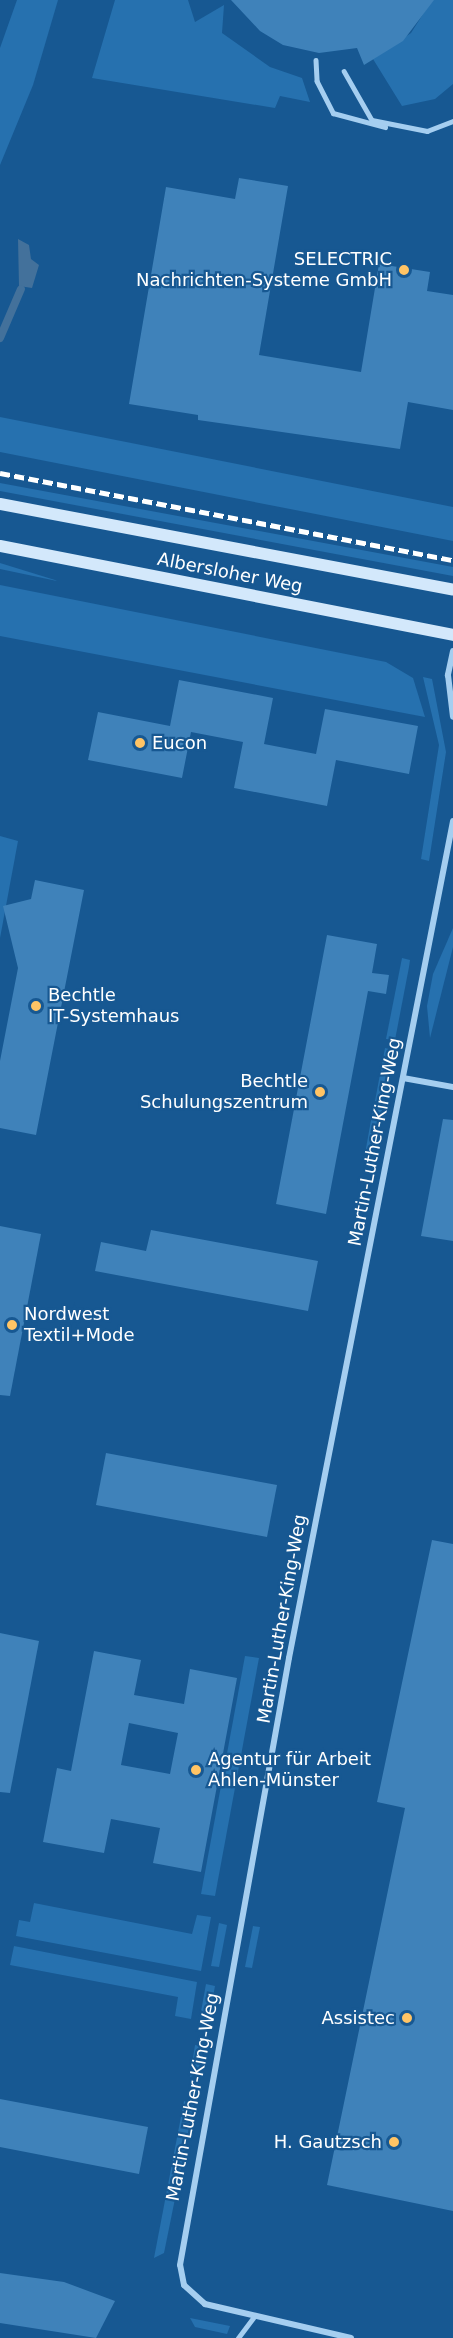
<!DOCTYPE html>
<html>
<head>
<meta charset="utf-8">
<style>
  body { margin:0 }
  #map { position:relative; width:453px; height:2338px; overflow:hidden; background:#175892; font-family:"DejaVu Sans",sans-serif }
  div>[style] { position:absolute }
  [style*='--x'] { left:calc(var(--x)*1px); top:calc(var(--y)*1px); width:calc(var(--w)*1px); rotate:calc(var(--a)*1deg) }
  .green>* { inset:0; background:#2671af }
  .water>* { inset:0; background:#43719b }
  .stream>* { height:8px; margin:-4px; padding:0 4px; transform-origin:4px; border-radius:4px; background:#43719b }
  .building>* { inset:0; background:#3f82ba }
  .service>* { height:4.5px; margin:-2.25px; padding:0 2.25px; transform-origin:2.25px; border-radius:2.25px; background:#a5cef0 }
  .minor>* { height:6px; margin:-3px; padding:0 3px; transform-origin:3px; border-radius:3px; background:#a5cef0 }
  .secondary>* { height:12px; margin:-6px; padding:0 6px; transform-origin:6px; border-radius:6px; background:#d3e8fb }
  .rail>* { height:4.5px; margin-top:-2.25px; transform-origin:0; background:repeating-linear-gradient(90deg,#fff 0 10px,transparent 0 14.5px) }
  .dots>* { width:16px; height:16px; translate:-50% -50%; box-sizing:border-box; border:3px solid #175892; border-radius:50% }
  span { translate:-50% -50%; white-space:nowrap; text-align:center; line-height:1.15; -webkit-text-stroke:4.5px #175892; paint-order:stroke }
  .poi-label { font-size:18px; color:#fff }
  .right { translate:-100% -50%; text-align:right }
  .left { translate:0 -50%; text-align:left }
  .street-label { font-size:18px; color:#fff }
</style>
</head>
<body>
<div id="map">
  <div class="green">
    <i style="clip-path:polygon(17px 0,58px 0,33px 85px,0 165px,0 48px)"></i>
    <i style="clip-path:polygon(115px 0,188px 0,195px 22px,224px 5px,222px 33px,270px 67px,302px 78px,310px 102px,280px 96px,275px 108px,92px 78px)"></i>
    <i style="clip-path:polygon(432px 0,453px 0,453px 84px,435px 99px,402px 106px,373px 59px,411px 33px)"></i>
    <i style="clip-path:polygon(0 417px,453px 507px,453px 541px,0 452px)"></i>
    <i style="clip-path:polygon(0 483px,453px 567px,453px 576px,0 491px)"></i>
    <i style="clip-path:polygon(0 563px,55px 580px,57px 581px,0 569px)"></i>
    <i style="clip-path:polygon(0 585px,386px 662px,413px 678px,425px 717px,0 636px)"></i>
    <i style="clip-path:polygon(423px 677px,432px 679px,446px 752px,429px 861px,421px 859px,439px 745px)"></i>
    <i style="clip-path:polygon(0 836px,18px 841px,0 938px)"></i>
    <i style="clip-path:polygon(453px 928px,453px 947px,430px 1038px,427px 1006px,433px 974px)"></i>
    <i style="clip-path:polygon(402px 958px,410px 960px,409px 967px,395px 1040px,386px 1039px)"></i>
    <i style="clip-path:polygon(385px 1048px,393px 1050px,383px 1102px,375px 1101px)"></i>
    <i style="clip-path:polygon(373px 1109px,382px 1110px,373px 1156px,365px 1154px)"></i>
    <i style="clip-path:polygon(245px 1656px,259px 1658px,215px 1896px,201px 1894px)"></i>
    <i style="clip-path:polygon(34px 1903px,192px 1934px,197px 1915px,211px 1917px,201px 1971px,16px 1936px,19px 1920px,30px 1922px)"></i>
    <i style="clip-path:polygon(219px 1923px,227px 1925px,219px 1967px,211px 1966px)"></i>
    <i style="clip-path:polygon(253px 1926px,260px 1927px,252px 1968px,245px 1967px)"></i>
    <i style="clip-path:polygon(14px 1946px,197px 1982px,191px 2019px,175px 2016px,178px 1997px,10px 1965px)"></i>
    <i style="clip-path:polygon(206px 1984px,215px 1986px,209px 2019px,200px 2017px)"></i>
    <i style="clip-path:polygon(195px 2045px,203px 2047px,198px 2074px,190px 2077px)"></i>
    <i style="clip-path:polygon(184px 2101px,194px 2105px,164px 2253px,154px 2258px)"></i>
    <i style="clip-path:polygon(190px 2318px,230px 2326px,227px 2334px,195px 2327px)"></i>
  </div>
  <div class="water">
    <i style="clip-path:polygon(18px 239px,29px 245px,31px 259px,39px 265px,32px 288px,19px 286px)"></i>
  </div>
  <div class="stream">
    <i style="--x:0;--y:338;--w:53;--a:-66.8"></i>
  </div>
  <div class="building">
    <i style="clip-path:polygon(231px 0,434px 0,403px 41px,364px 65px,357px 48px,319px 53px,283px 45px,260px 31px)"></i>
    <i style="clip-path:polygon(239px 178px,288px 186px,259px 355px,361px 372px,379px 264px,430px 272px,427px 291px,453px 295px,453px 410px,408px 402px,400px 449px,198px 420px,198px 415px,129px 404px,166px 187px,235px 199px)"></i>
    <i style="clip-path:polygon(179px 680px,273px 698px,264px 744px,316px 754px,325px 709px,418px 726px,409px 774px,336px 760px,327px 806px,234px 788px,243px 742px,191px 732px,182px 778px,88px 760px,98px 712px,170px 726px)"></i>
    <i style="clip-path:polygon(35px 880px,84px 890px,36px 1135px,0 1128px,0 1061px,18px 968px,3px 906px,31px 899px)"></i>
    <i style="clip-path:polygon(327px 935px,377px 944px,372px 973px,389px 975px,386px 994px,368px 991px,326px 1214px,276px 1204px)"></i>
    <i style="clip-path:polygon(443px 1119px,453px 1120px,453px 1241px,421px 1236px)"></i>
    <i style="clip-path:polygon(0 1226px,41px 1234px,10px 1396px,0 1395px)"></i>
    <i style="clip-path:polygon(151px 1230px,318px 1261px,308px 1311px,95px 1271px,101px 1242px,146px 1251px)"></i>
    <i style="clip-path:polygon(106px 1453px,277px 1485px,267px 1537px,96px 1505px)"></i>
    <i style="clip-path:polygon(432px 1540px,453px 1544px,453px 2211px,327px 2185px,405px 1808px,377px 1802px)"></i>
    <i style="clip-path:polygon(0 1633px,39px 1641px,10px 1793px,0 1792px)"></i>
    <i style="clip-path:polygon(evenodd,94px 1651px,141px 1660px,134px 1695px,184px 1704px,190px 1669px,237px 1678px,201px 1872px,153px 1863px,160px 1828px,111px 1819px,104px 1853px,43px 1842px,57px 1768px,71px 1771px,94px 1651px,129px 1723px,178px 1733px,170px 1774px,121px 1765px,129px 1723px)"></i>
    <i style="clip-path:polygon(0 2099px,148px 2127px,139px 2174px,0 2147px)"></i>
    <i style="clip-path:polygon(0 2273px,64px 2282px,115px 2301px,96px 2338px,0 2323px)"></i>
  </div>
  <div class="service">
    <i style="--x:316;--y:60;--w:21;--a:87"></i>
    <i style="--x:317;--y:81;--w:36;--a:63"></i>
    <i style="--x:333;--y:113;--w:54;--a:15.1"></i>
    <i style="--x:344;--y:71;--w:56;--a:60.3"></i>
    <i style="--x:372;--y:120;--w:56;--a:11.3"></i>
    <i style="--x:427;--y:131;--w:28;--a:-21"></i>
    <i style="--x:238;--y:2338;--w:25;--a:-53"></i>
  </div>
  <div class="minor">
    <i style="--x:453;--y:651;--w:25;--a:102"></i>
    <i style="--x:448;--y:675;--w:42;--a:83.2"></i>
    <i style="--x:403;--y:1078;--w:51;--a:10.2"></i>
    <i style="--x:351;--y:2338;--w:150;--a:-166.9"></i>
    <i style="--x:205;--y:2304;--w:28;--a:-138"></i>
    <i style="--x:184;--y:2285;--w:20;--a:-101"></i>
    <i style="--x:180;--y:2265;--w:617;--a:-79.82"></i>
    <i style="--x:289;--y:1658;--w:853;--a:-78.91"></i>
  </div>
  <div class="secondary">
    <i style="--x:0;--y:504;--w:461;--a:10.7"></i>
    <i style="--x:0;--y:546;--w:462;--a:11.1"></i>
  </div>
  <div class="rail">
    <i style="--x:0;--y:473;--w:461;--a:10.9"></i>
  </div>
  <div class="dots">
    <i style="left:404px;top:270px;background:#ffc465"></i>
    <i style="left:140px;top:743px;background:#ffc465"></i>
    <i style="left:36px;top:1006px;background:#ffc465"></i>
    <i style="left:320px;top:1092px;background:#ffc465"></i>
    <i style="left:12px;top:1325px;background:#ffc465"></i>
    <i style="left:196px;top:1770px;background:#ffc465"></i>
    <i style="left:407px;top:2018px;background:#ffc465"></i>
    <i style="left:394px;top:2142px;background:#ffc465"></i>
  </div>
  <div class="poi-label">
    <span class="right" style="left:392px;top:270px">SELECTRIC<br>Nachrichten-Systeme GmbH</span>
    <span class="left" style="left:152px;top:743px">Eucon</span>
    <span class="left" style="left:48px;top:1006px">Bechtle<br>IT-Systemhaus</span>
    <span class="right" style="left:308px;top:1092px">Bechtle<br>Schulungszentrum</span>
    <span class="left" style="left:24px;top:1325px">Nordwest<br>Textil+Mode</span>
    <span class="left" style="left:208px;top:1770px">Agentur für Arbeit<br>Ahlen-Münster</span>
    <span class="right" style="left:395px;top:2018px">Assistec</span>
    <span class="right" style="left:382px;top:2142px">H. Gautzsch</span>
  </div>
  <div class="street-label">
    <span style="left:230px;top:573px;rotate:11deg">Albersloher Weg</span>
    <span style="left:375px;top:1142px;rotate:-79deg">Martin-Luther-King-Weg</span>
    <span style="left:282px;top:1619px;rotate:-80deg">Martin-Luther-King-Weg</span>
    <span style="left:193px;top:2097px;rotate:-79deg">Martin-Luther-King-Weg</span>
  </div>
</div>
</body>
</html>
